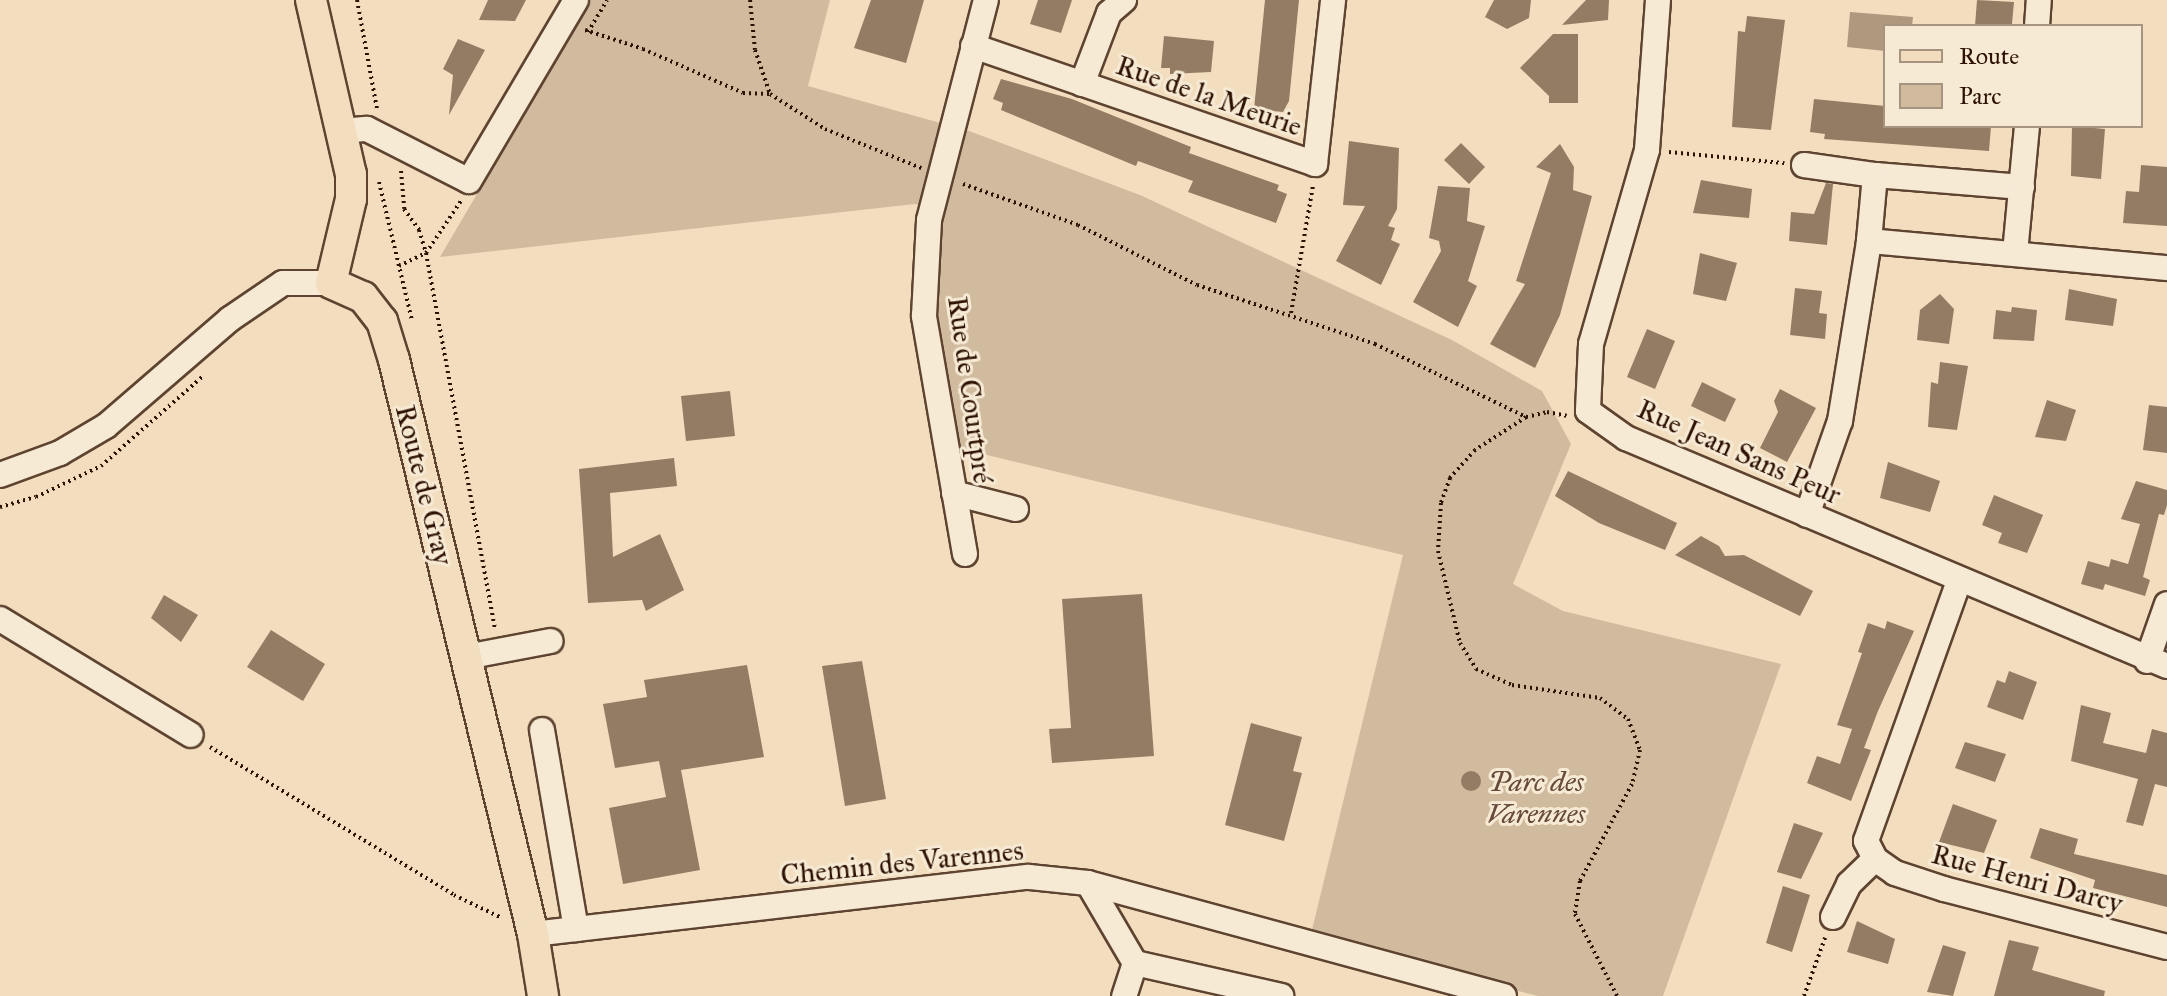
<!DOCTYPE html>
<html>
<head>
<meta charset="utf-8">
<style>
  body { margin:0 }
  #map { position:relative; width:2167px; height:996px; overflow:hidden; background:#f2debf; font-family:"IM FELL Great Primer",serif }
  div>[style] { position:absolute }
  [style*='--x'] { left:calc(var(--x)*1px); top:calc(var(--y)*1px); width:calc(var(--w)*1px); rotate:calc(var(--a)*1deg) }
  .green>* { inset:0; background:#d1bb9f }
  .water>* { inset:0; background:#af987e }
  .building>* { inset:0; background:#937c63 }
  .round { border-radius:50% }
  .path>* { height:4px; margin-top:-2px; transform-origin:0; background:repeating-linear-gradient(90deg,#2d1100 0 2px,transparent 0 6px) }
  .roads { filter:drop-shadow(2px 0 #5e4430) drop-shadow(-2px 0 #5e4430) drop-shadow(0 2px #5e4430) drop-shadow(0 -2px #5e4430) }
  .minor>* { height:24px; margin:-12px; padding:0 12px; transform-origin:12px; border-radius:12px; background:#f7ead5 }
  .major>* { height:30px; margin:-15px; padding:0 15px; transform-origin:15px; border-radius:15px; background:#f2debf }
  span { translate:-50% -50%; white-space:nowrap; text-align:center; line-height:1.15; -webkit-text-stroke:6px #f7ead5; paint-order:stroke }
  .street-label { font-size:28px; color:#2d1100 }
  .park-label { font-size:28px; color:#664c38; font-style:italic }
  .legend { position:absolute; left:1883px; top:24px; width:260px; height:104px; box-sizing:border-box; background:#f7ead5; border:2px solid #a69380; margin:0; padding:10px 14px; list-style:none; font-size:24px; color:#2d1100 }
  .legend li { display:flex; align-items:center; gap:16px; height:40px }
  .legend b { width:40px; border:2px solid #a69380 }
</style>
</head>
<body>
<div id="map">
  <div class="green">
    <i style="clip-path:polygon(591px 0,830px 0,808px 86px,969px 131px,1140px 195px,1452px 340px,1542px 391px,1571px 444px,1513px 584px,1563px 611px,1781px 664px,1663px 996px,1538px 996px,1310px 938px,1403px 555px,958px 448px,937px 317px,938px 209px,915px 204px,440px 257px)"></i>
  </div>
  <div class="water">
    <i style="clip-path:polygon(1850px 12px,1913px 17px,1912px 26px,1885px 26px,1885px 51px,1847px 47px)"></i>
  </div>
  <div class="building">
    <i style="clip-path:polygon(488px 0,526px 0,515px 21px,479px 20px)"></i>
    <i style="clip-path:polygon(871px 0,924px 0,906px 63px,854px 48px)"></i>
    <i style="clip-path:polygon(1038px 0,1072px 0,1061px 33px,1030px 24px)"></i>
    <i style="clip-path:polygon(1265px 0,1299px 0,1289px 101px,1283px 112px,1254px 109px)"></i>
    <i style="clip-path:polygon(1494px 0,1531px 0,1529px 18px,1507px 29px,1485px 17px)"></i>
    <i style="clip-path:polygon(1586px 0,1609px 0,1608px 20px,1562px 25px)"></i>
    <i style="clip-path:polygon(1977px 0,2014px 2px,2012px 24px,1975px 26px)"></i>
    <i style="clip-path:polygon(1747px 16px,1785px 20px,1771px 130px,1732px 127px,1738px 31px,1745px 32px)"></i>
    <i style="clip-path:polygon(1553px 34px,1578px 34px,1578px 103px,1549px 103px,1549px 96px,1520px 68px)"></i>
    <i style="clip-path:polygon(1164px 36px,1214px 41px,1211px 72px,1170px 74px,1170px 68px,1161px 68px)"></i>
    <i style="clip-path:polygon(458px 39px,485px 50px,449px 115px,453px 75px,443px 69px)"></i>
    <i style="clip-path:polygon(1001px 79px,1072px 99px,1191px 147px,1189px 153px,1279px 185px,1277px 190px,1287px 194px,1276px 223px,1188px 192px,1193px 181px,1138px 161px,1136px 166px,1001px 110px,1003px 103px,993px 99px)"></i>
    <i style="clip-path:polygon(1814px 99px,1885px 106px,1885px 126px,1991px 126px,1989px 151px,1824px 139px,1825px 134px,1810px 132px)"></i>
    <i style="clip-path:polygon(2072px 126px,2105px 129px,2101px 179px,2071px 176px)"></i>
    <i style="clip-path:polygon(1349px 141px,1399px 148px,1397px 209px,1388px 226px,1395px 228px,1391px 240px,1400px 244px,1381px 285px,1336px 261px,1365px 206px,1343px 205px)"></i>
    <i style="clip-path:polygon(1461px 143px,1485px 167px,1469px 184px,1444px 160px)"></i>
    <i style="clip-path:polygon(1560px 144px,1574px 167px,1573px 190px,1592px 196px,1560px 315px,1535px 368px,1490px 344px,1525px 284px,1516px 281px,1551px 173px,1536px 167px)"></i>
    <i style="clip-path:polygon(2141px 165px,2167px 167px,2167px 226px,2123px 223px,2126px 191px,2139px 192px)"></i>
    <i style="clip-path:polygon(1701px 180px,1752px 189px,1749px 218px,1693px 213px)"></i>
    <i style="clip-path:polygon(1826px 183px,1833px 184px,1827px 245px,1789px 241px,1791px 212px,1814px 214px)"></i>
    <i style="clip-path:polygon(1438px 186px,1470px 188px,1467px 221px,1485px 226px,1468px 281px,1477px 286px,1458px 327px,1413px 302px,1441px 251px,1439px 241px,1429px 238px)"></i>
    <i style="clip-path:polygon(1700px 253px,1737px 263px,1726px 301px,1693px 294px)"></i>
    <i style="clip-path:polygon(1795px 288px,1822px 291px,1819px 313px,1827px 314px,1825px 339px,1790px 335px)"></i>
    <i style="clip-path:polygon(2069px 289px,2117px 299px,2113px 326px,2065px 320px)"></i>
    <i style="clip-path:polygon(1940px 294px,1954px 309px,1949px 344px,1917px 340px,1920px 310px)"></i>
    <i style="clip-path:polygon(2012px 307px,2037px 310px,2034px 341px,1993px 339px,1996px 310px,2011px 312px)"></i>
    <i style="clip-path:polygon(1647px 329px,1675px 341px,1655px 389px,1627px 377px)"></i>
    <i style="clip-path:polygon(1940px 362px,1968px 366px,1957px 430px,1928px 427px,1931px 382px,1938px 384px)"></i>
    <i style="clip-path:polygon(1702px 382px,1736px 399px,1725px 422px,1691px 406px)"></i>
    <i style="clip-path:polygon(1780px 389px,1816px 408px,1787px 462px,1760px 448px,1778px 412px,1774px 401px)"></i>
    <i style="clip-path:polygon(730px 391px,735px 436px,686px 441px,681px 396px)"></i>
    <i style="clip-path:polygon(2047px 400px,2076px 410px,2066px 441px,2035px 437px)"></i>
    <i style="clip-path:polygon(2149px 405px,2167px 407px,2167px 453px,2143px 450px)"></i>
    <i style="clip-path:polygon(674px 458px,677px 486px,610px 493px,613px 557px,660px 534px,684px 590px,646px 611px,642px 600px,588px 603px,579px 469px)"></i>
    <i style="clip-path:polygon(1888px 462px,1940px 481px,1930px 512px,1880px 498px)"></i>
    <i style="clip-path:polygon(1568px 471px,1677px 523px,1665px 550px,1599px 523px,1555px 496px)"></i>
    <i style="clip-path:polygon(2136px 481px,2167px 490px,2167px 505px,2164px 515px,2159px 514px,2143px 577px,2150px 580px,2145px 596px,2105px 584px,2103px 590px,2081px 584px,2088px 561px,2109px 567px,2111px 559px,2128px 564px,2140px 524px,2121px 519px)"></i>
    <i style="clip-path:polygon(1994px 495px,2043px 515px,2027px 553px,1998px 543px,2002px 533px,1982px 525px)"></i>
    <i style="clip-path:polygon(1701px 536px,1719px 546px,1725px 556px,1744px 555px,1813px 591px,1800px 616px,1675px 555px)"></i>
    <i style="clip-path:polygon(1142px 594px,1154px 756px,1052px 763px,1049px 729px,1071px 728px,1062px 599px)"></i>
    <i style="clip-path:polygon(164px 595px,198px 615px,181px 642px,151px 618px)"></i>
    <i style="clip-path:polygon(1887px 621px,1914px 631px,1878px 711px,1864px 748px,1871px 750px,1851px 801px,1807px 783px,1817px 756px,1840px 764px,1852px 729px,1837px 725px,1862px 653px,1858px 652px,1868px 623px,1885px 629px)"></i>
    <i style="clip-path:polygon(271px 630px,325px 664px,303px 701px,247px 667px)"></i>
    <i style="clip-path:polygon(862px 661px,886px 799px,845px 806px,822px 666px)"></i>
    <i style="clip-path:polygon(747px 665px,764px 757px,681px 770px,700px 870px,623px 884px,609px 808px,666px 797px,659px 761px,615px 768px,603px 704px,647px 697px,644px 680px)"></i>
    <i style="clip-path:polygon(2009px 671px,2037px 682px,2023px 720px,1987px 707px,1997px 680px,2005px 683px)"></i>
    <i style="clip-path:polygon(2081px 705px,2111px 713px,2103px 743px,2146px 753px,2152px 729px,2167px 733px,2167px 787px,2155px 784px,2143px 826px,2126px 822px,2138px 779px,2071px 761px)"></i>
    <i style="clip-path:polygon(1251px 723px,1302px 737px,1293px 771px,1302px 773px,1284px 841px,1225px 825px)"></i>
    <i style="clip-path:polygon(1965px 742px,2006px 754px,1995px 782px,1955px 768px)"></i>
    <i class="round" style="left:1461px;top:771px;width:20px;height:20px"></i>
    <i style="clip-path:polygon(1953px 804px,1997px 820px,1984px 853px,1939px 842px)"></i>
    <i style="clip-path:polygon(1794px 823px,1823px 833px,1801px 879px,1777px 872px)"></i>
    <i style="clip-path:polygon(2040px 828px,2078px 839px,2074px 854px,2167px 875px,2167px 907px,2093px 888px,2095px 880px,2030px 858px)"></i>
    <i style="clip-path:polygon(1783px 886px,1810px 895px,1792px 952px,1766px 943px)"></i>
    <i style="clip-path:polygon(1857px 921px,1895px 939px,1888px 964px,1847px 952px)"></i>
    <i style="clip-path:polygon(2009px 940px,2039px 947px,2032px 970px,2105px 991px,2104px 996px,1994px 996px)"></i>
    <i style="clip-path:polygon(1943px 945px,1966px 952px,1953px 996px,1927px 992px)"></i>
  </div>
  <div class="path">
    <i style="--x:357;--y:0;--w:111;--a:79.6"></i>
    <i style="--x:750;--y:0;--w:50;--a:84.3"></i>
    <i style="--x:755;--y:50;--w:46;--a:71.2"></i>
    <i style="--x:585;--y:30;--w:61;--a:18.1"></i>
    <i style="--x:643;--y:49;--w:109;--a:23.7"></i>
    <i style="--x:743;--y:93;--w:27;--a:2"></i>
    <i style="--x:770;--y:94;--w:65;--a:32.5"></i>
    <i style="--x:825;--y:129;--w:104;--a:22.1"></i>
    <i style="--x:588;--y:32;--w:37;--a:-59"></i>
    <i style="--x:1669;--y:152;--w:116;--a:5.5"></i>
    <i style="--x:401;--y:171;--w:38;--a:85"></i>
    <i style="--x:404;--y:209;--w:26;--a:54"></i>
    <i style="--x:419;--y:230;--w:24;--a:73"></i>
    <i style="--x:426;--y:253;--w:382;--a:79.6"></i>
    <i style="--x:379;--y:182;--w:143;--a:76.6"></i>
    <i style="--x:963;--y:184;--w:122;--a:19.6"></i>
    <i style="--x:1078;--y:225;--w:133;--a:26.8"></i>
    <i style="--x:1197;--y:285;--w:188;--a:18.3"></i>
    <i style="--x:1375;--y:344;--w:168;--a:25.8"></i>
    <i style="--x:1526;--y:417;--w:61;--a:147.1"></i>
    <i style="--x:1475;--y:450;--w:38;--a:132"></i>
    <i style="--x:1450;--y:478;--w:27;--a:110"></i>
    <i style="--x:1441;--y:503;--w:48;--a:93.6"></i>
    <i style="--x:1438;--y:551;--w:95;--a:76.6"></i>
    <i style="--x:1460;--y:643;--w:31;--a:58"></i>
    <i style="--x:1476;--y:669;--w:39;--a:24"></i>
    <i style="--x:1512;--y:685;--w:89;--a:8.4"></i>
    <i style="--x:1600;--y:698;--w:35;--a:37"></i>
    <i style="--x:1628;--y:719;--w:33;--a:69"></i>
    <i style="--x:1640;--y:750;--w:35;--a:103"></i>
    <i style="--x:1632;--y:784;--w:110;--a:118.2"></i>
    <i style="--x:1580;--y:881;--w:33;--a:99"></i>
    <i style="--x:1575;--y:914;--w:92;--a:62.9"></i>
    <i style="--x:399;--y:266;--w:30;--a:-26"></i>
    <i style="--x:426;--y:253;--w:63;--a:-56.1"></i>
    <i style="--x:1291;--y:313;--w:129;--a:-80.2"></i>
    <i style="--x:1526;--y:417;--w:22;--a:-13"></i>
    <i style="--x:1547;--y:412;--w:20;--a:11"></i>
    <i style="--x:0;--y:507;--w:37;--a:-16"></i>
    <i style="--x:36;--y:497;--w:72;--a:-25.5"></i>
    <i style="--x:101;--y:466;--w:135;--a:-41.4"></i>
    <i style="--x:210;--y:747;--w:285;--a:31.2"></i>
    <i style="--x:454;--y:895;--w:53;--a:25.6"></i>
    <i style="--x:1804;--y:996;--w:62;--a:-70.1"></i>
  </div>
  <div class="roads">
    <div class="minor">
      <i style="--x:1658;--y:0;--w:150;--a:94.2"></i>
      <i style="--x:1647;--y:150;--w:202;--a:106.1"></i>
      <i style="--x:1591;--y:344;--w:67;--a:92.6"></i>
      <i style="--x:1588;--y:411;--w:47;--a:35.4"></i>
      <i style="--x:1626;--y:438;--w:587;--a:22.85"></i>
      <i style="--x:2037;--y:26;--w:26;--a:-86"></i>
      <i style="--x:973;--y:46;--w:362;--a:19"></i>
      <i style="--x:1315;--y:164;--w:165;--a:-83.7"></i>
      <i style="--x:1082;--y:84;--w:76;--a:-69.2"></i>
      <i style="--x:1109;--y:13;--w:20;--a:-41"></i>
      <i style="--x:342;--y:131;--w:25;--a:-5"></i>
      <i style="--x:367;--y:129;--w:114;--a:27"></i>
      <i style="--x:469;--y:181;--w:210;--a:-59.4"></i>
      <i style="--x:1804;--y:165;--w:72;--a:8"></i>
      <i style="--x:2022;--y:187;--w:147;--a:-175.3"></i>
      <i style="--x:1875;--y:175;--w:66;--a:95.2"></i>
      <i style="--x:1869;--y:241;--w:299;--a:5.2"></i>
      <i style="--x:2015;--y:253;--w:128;--a:-84.6"></i>
      <i style="--x:0;--y:475;--w:64;--a:-20.1"></i>
      <i style="--x:60;--y:453;--w:53;--a:-30.4"></i>
      <i style="--x:106;--y:426;--w:164;--a:-40.8"></i>
      <i style="--x:230;--y:319;--w:64;--a:-34.2"></i>
      <i style="--x:283;--y:283;--w:48;--a:0"></i>
      <i style="--x:954;--y:493;--w:64;--a:14.5"></i>
      <i style="--x:1807;--y:515;--w:100;--a:-70.7"></i>
      <i style="--x:1840;--y:421;--w:182;--a:-80.8"></i>
      <i style="--x:965;--y:554;--w:242;--a:-99.8"></i>
      <i style="--x:924;--y:316;--w:96;--a:-87"></i>
      <i style="--x:929;--y:220;--w:227;--a:-75.5"></i>
      <i style="--x:1959;--y:581;--w:276;--a:109.7"></i>
      <i style="--x:1866;--y:841;--w:20;--a:63"></i>
      <i style="--x:1875;--y:859;--w:24;--a:35"></i>
      <i style="--x:1895;--y:873;--w:52;--a:18.1"></i>
      <i style="--x:1944;--y:889;--w:230;--a:14.6"></i>
      <i style="--x:0;--y:619;--w:223;--a:31.3"></i>
      <i style="--x:466;--y:657;--w:86;--a:-10.7"></i>
      <i style="--x:2147;--y:661;--w:60;--a:-70.7"></i>
      <i style="--x:542;--y:730;--w:202;--a:80.3"></i>
      <i style="--x:1088;--y:883;--w:93;--a:59.6"></i>
      <i style="--x:1135;--y:963;--w:35;--a:108"></i>
      <i style="--x:1833;--y:917;--w:37;--a:-64"></i>
      <i style="--x:1849;--y:884;--w:36;--a:-44"></i>
      <i style="--x:533;--y:934;--w:499;--a:-6.6"></i>
      <i style="--x:1029;--y:877;--w:59;--a:5.8"></i>
      <i style="--x:1088;--y:883;--w:431;--a:15.2"></i>
      <i style="--x:1135;--y:963;--w:150;--a:12.7"></i>
    </div>
    <div class="major">
      <i style="--x:311;--y:0;--w:179;--a:77.1"></i>
      <i style="--x:351;--y:174;--w:25;--a:90"></i>
      <i style="--x:351;--y:199;--w:86;--a:103.4"></i>
      <i style="--x:331;--y:283;--w:35;--a:24"></i>
      <i style="--x:363;--y:297;--w:31;--a:52"></i>
      <i style="--x:382;--y:321;--w:41;--a:72.9"></i>
      <i style="--x:394;--y:360;--w:591;--a:76.39"></i>
      <i style="--x:533;--y:934;--w:63;--a:80.8"></i>
    </div>
  </div>
  <div class="street-label">
    <span style="left:1209px;top:96px;rotate:19deg">Rue de la Meurie</span>
    <span style="left:970px;top:390px;rotate:82deg">Rue de Courtpré</span>
    <span style="left:1739px;top:452px;rotate:24deg">Rue Jean Sans Peur</span>
    <span style="left:424px;top:485px;rotate:76deg">Route de Gray</span>
    <span style="left:902px;top:863px;rotate:-6deg">Chemin des Varennes</span>
    <span style="left:2027px;top:879px;rotate:15deg">Rue Henri Darcy</span>
  </div>
  <div class="park-label">
    <span style="left:1536px;top:798px">Parc des<br>Varennes</span>
  </div>
  <ul class="legend">
  <li><b style="height:10px;background:#f2debf"></b>Route</li>
  <li><b style="height:22px;background:#d1bb9f"></b>Parc</li>
  </ul>
</div>
</body>
</html>
